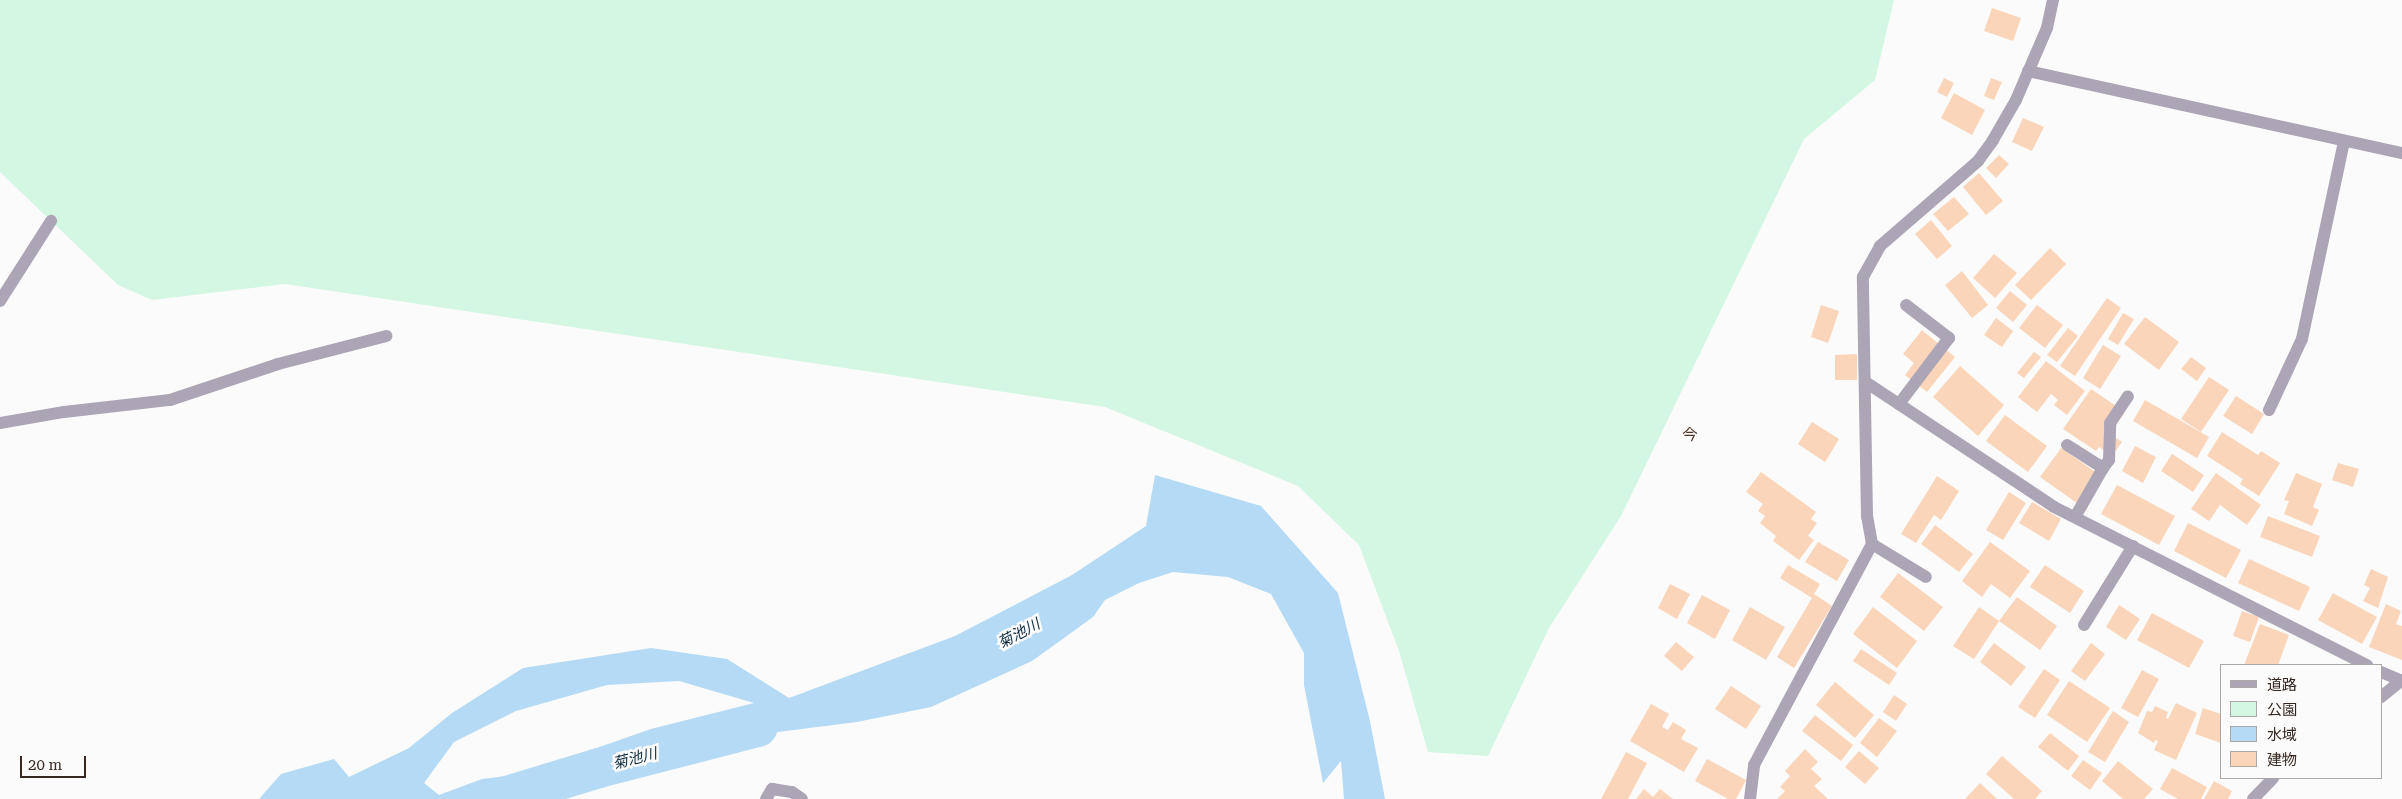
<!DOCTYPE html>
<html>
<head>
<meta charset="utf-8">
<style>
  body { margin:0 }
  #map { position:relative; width:2402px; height:799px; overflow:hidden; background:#fbfbfb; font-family:"Roboto Serif","Noto Sans JP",serif }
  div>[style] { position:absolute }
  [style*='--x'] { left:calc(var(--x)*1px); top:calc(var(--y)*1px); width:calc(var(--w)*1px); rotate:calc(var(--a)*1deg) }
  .green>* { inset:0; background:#d3f7e2 }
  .water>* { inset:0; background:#b4daf6 }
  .river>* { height:40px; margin:-20px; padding:0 20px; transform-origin:20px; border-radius:20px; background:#b4daf6 }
  .building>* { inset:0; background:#fbd5ba }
  .street>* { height:12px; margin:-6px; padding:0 6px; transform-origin:6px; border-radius:6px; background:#aba5b6 }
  span { translate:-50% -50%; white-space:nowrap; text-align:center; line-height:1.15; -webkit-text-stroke:5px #fbfbfb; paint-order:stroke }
  .water-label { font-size:15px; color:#0d2c40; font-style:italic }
  .quarter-label { font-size:16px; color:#513325 }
  .legend { position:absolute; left:2220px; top:664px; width:162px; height:115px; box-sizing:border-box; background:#fbfbfb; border:1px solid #aca7a4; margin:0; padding:6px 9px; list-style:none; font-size:15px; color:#362821 }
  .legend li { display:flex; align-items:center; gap:10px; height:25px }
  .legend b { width:25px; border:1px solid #aca7a4 }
  .scale { position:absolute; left:20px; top:756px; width:66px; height:22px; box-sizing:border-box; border:2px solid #362821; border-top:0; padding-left:6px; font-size:15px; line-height:18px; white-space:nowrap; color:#362821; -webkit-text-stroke:4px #fbfbfb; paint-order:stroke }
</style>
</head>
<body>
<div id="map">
  <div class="green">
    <i style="clip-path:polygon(0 0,1894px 0,1875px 80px,1804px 139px,1621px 516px,1549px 628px,1488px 756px,1428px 752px,1399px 651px,1359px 545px,1298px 486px,1105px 407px,285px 284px,152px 300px,118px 285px,0 172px)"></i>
  </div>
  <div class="water">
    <i style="clip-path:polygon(evenodd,1155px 475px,1261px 506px,1338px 593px,1370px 721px,1385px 799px,1344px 799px,1341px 761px,1323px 783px,1304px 685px,1304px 653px,1271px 594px,1228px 577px,1173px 572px,1139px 583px,1105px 600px,1093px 617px,1032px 661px,931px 707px,857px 722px,603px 754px,509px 799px,259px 799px,281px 774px,334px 759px,349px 777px,409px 748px,452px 713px,523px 668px,651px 648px,727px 659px,789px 698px,955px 636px,1072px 575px,1146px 526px,1155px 475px,679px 681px,754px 703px,651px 729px,522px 774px,482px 779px,439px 795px,424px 783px,454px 742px,516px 711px,607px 685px,679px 681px)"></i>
  </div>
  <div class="river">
    <i style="--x:497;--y:799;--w:107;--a:-16.9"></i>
    <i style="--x:599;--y:768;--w:164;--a:-14.5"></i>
  </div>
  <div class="building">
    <i style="clip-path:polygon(1992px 8px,2021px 18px,2013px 41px,1984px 31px)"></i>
    <i style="clip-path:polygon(1944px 78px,1954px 83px,1947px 97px,1937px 92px)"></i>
    <i style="clip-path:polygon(1991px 78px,2002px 82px,1994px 100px,1984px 96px)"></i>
    <i style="clip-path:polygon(1954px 93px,1985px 110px,1972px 135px,1941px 118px)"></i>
    <i style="clip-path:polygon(2023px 118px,2044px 127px,2032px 151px,2012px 142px)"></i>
    <i style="clip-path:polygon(1999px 155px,2009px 164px,1996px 178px,1986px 168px)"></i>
    <i style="clip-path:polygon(1979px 173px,2003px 201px,1986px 215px,1963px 187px)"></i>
    <i style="clip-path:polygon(1954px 197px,1969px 214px,1948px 231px,1933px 214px)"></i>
    <i style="clip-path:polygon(1931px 220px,1952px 246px,1937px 259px,1915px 234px)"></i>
    <i style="clip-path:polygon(2050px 248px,2066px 264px,2031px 300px,2015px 285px)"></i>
    <i style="clip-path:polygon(1994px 254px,2017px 273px,1995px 298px,1973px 278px)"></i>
    <i style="clip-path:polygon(1962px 271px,1988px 305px,1972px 318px,1945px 285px)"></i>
    <i style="clip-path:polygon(2010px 291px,2027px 305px,2013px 322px,1996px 308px)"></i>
    <i style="clip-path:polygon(2107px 298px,2121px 308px,2075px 376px,2060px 366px)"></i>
    <i style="clip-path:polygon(1821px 305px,1839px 311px,1828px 343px,1811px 337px)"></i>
    <i style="clip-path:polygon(2037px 305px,2063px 325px,2045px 348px,2019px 328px)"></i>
    <i style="clip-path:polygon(2123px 313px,2134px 319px,2118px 345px,2108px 339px)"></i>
    <i style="clip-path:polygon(2145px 317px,2179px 342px,2159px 370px,2124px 344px)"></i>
    <i style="clip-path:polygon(1996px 318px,2013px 331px,2002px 347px,1984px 335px)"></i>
    <i style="clip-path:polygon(2068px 328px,2078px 336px,2057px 362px,2047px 355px)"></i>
    <i style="clip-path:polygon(1922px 330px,1955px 357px,1927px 392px,1905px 375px,1914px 363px,1903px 354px)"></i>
    <i style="clip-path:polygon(2103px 345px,2121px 356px,2100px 389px,2083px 378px)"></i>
    <i style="clip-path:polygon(2034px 352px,2041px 357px,2024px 378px,2017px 373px)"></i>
    <i style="clip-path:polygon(1857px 354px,1857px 380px,1835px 380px,1835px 355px)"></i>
    <i style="clip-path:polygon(2191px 357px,2206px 368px,2197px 381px,2181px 369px)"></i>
    <i style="clip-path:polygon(2046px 361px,2085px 391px,2067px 415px,2054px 405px,2058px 400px,2051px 394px,2037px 412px,2018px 397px)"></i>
    <i style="clip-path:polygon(1960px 366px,2004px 405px,1978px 436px,1933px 397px)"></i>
    <i style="clip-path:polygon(2209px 377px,2229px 390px,2201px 432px,2181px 419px)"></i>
    <i style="clip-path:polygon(2091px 389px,2125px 412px,2110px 434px,2122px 442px,2112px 456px,2099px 447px,2096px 451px,2063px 429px)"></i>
    <i style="clip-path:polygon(2236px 396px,2264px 414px,2252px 434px,2223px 416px)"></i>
    <i style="clip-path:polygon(2145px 400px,2209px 437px,2197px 458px,2133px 421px)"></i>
    <i style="clip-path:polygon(2005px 415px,2047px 446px,2028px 472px,1986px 441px)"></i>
    <i style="clip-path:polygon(1812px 422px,1839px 439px,1825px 462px,1798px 444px)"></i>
    <i style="clip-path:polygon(2222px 432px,2258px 455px,2261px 451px,2280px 463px,2259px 496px,2240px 484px,2243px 479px,2207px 456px)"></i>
    <i style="clip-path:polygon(2135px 446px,2156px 457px,2143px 483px,2122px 471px)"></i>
    <i style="clip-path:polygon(2061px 448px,2104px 478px,2084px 508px,2040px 477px)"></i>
    <i style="clip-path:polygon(2172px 454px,2204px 475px,2193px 492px,2161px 471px)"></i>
    <i style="clip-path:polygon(2338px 463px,2359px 469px,2353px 487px,2332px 480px)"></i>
    <i style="clip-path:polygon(1761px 472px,1816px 512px,1811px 519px,1817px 523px,1808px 536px,1814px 540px,1799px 560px,1773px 541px,1776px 536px,1760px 523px,1765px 516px,1758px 511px,1763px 504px,1746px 492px)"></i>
    <i style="clip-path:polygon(2216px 473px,2261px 505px,2247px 525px,2220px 505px,2209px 521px,2191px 509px)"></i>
    <i style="clip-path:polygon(2296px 473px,2322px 484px,2313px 507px,2319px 510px,2312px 526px,2284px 514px,2289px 501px,2284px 500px)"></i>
    <i style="clip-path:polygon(1937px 476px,1959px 491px,1941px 520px,1934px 515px,1916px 543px,1901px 534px)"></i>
    <i style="clip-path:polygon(2117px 485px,2175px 516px,2159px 545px,2101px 514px)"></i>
    <i style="clip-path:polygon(2009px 492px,2026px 503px,2003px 540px,1986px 530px)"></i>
    <i style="clip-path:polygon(2032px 502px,2061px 519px,2049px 541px,2019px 523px)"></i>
    <i style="clip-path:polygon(2268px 516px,2320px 536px,2312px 557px,2260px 537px)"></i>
    <i style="clip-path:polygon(2188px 523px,2241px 550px,2226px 578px,2174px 551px)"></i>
    <i style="clip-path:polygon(1935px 525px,1973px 554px,1959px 572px,1921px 544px)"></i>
    <i style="clip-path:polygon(1818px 542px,1849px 560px,1837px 581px,1805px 562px)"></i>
    <i style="clip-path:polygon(1990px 542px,2030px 571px,2010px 598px,1991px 584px,1982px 597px,1962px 581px)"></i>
    <i style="clip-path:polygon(2249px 559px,2310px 587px,2299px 611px,2238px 583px)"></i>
    <i style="clip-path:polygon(1788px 565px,1820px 584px,1814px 594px,1832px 606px,1794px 668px,1777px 657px,1812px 598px,1780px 578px)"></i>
    <i style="clip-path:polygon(2045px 565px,2084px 591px,2070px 613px,2030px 587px)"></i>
    <i style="clip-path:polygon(2371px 569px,2388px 577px,2378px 608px,2363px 601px,2370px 588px,2364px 585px)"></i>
    <i style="clip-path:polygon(1898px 573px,1943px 607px,1924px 631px,1880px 597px)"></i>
    <i style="clip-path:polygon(1670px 584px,1690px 594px,1677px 619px,1658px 608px)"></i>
    <i style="clip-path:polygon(2333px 593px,2377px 617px,2362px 644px,2318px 620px)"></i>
    <i style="clip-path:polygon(1702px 595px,1730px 610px,1715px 639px,1687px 623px)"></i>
    <i style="clip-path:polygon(2017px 597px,2057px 626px,2040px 650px,1999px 621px)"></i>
    <i style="clip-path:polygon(2386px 604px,2401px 611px,2396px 624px,2402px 626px,2402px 660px,2369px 647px)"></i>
    <i style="clip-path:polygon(2119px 605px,2140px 619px,2126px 640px,2106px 627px)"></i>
    <i style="clip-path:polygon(1750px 607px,1785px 627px,1766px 660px,1732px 640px)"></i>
    <i style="clip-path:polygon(1873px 607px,1917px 641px,1897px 668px,1853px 634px)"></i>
    <i style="clip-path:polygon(1979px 607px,1999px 621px,1974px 659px,1953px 646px)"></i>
    <i style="clip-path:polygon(2242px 611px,2259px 617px,2250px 642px,2233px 636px)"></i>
    <i style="clip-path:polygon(2152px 613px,2204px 641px,2189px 668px,2137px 640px)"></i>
    <i style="clip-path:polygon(2260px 624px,2289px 635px,2278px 665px,2244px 665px)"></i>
    <i style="clip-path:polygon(1676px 642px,1694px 657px,1682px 671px,1664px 656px)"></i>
    <i style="clip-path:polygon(1994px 643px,2026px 667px,2011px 686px,1980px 662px)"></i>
    <i style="clip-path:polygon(2091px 643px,2105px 654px,2085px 681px,2071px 671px)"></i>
    <i style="clip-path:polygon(1861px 649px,1897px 673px,1889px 685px,1853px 661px)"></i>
    <i style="clip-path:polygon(2044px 669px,2060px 680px,2035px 718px,2018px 707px)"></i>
    <i style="clip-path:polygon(2142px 670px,2159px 679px,2138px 717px,2121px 708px)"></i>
    <i style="clip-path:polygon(2069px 681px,2110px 708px,2087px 742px,2047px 715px)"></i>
    <i style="clip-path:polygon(1835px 682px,1874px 715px,1855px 738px,1816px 705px)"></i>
    <i style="clip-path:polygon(1731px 686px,1761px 706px,1746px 729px,1715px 709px)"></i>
    <i style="clip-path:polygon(1894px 695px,1907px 704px,1896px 721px,1883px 712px)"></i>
    <i style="clip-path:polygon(2176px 703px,2197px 713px,2176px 760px,2154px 750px,2158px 741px,2155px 740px,2154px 743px,2138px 733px,2147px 711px,2152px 712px,2155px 706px,2168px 712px,2166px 718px,2168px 719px)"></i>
    <i style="clip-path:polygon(1651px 704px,1669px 714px,1662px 727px,1668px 730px,1673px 722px,1686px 730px,1681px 739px,1698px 748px,1684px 772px,1630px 741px)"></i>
    <i style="clip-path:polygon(2203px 708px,2221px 714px,2221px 743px,2195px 734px)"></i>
    <i style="clip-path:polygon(2113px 711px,2129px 722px,2105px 762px,2088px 752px)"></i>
    <i style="clip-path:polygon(1815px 715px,1853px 745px,1841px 761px,1802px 731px)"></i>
    <i style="clip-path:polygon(1879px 718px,1897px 731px,1877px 757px,1860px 743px)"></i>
    <i style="clip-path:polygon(2050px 733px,2079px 756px,2068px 771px,2038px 747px)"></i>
    <i style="clip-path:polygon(1805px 749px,1818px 762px,1811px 769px,1822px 779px,1814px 786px,1828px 799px,1777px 799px,1785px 791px,1780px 787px,1790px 776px,1785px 771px)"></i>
    <i style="clip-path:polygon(1859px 751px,1879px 768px,1865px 784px,1845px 767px)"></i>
    <i style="clip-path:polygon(1626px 752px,1647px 763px,1628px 799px,1601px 799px)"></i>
    <i style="clip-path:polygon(2002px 756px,2042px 791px,2035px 799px,2014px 799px,1986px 774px)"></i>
    <i style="clip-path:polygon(1707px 759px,1746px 780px,1736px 799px,1728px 799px,1695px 781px)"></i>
    <i style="clip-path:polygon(2083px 760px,2102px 773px,2090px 790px,2071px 776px)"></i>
    <i style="clip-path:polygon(2118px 761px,2153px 789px,2144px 799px,2123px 799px,2102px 781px)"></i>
    <i style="clip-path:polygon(2172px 768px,2207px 787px,2201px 799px,2178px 799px,2160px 789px)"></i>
    <i style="clip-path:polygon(2214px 781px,2232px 791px,2228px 799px,2204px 799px)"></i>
    <i style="clip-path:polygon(1980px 783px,1997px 799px,1965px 799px)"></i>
    <i style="clip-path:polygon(1644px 789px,1653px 797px,1660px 789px,1673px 799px,1636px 799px)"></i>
  </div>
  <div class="street">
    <i style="--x:2028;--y:71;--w:383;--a:12.4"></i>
    <i style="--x:0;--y:301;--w:95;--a:-57.5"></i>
    <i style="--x:1867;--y:383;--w:224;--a:33.5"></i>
    <i style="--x:2054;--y:507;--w:351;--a:26.8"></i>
    <i style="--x:1899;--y:404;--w:83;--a:-52.9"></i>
    <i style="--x:1949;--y:338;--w:54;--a:-142.5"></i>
    <i style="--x:2269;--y:410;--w:78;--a:-65.1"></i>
    <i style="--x:2302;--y:339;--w:202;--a:-78"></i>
    <i style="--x:0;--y:423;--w:65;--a:-9.8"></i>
    <i style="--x:64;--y:412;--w:107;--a:-6.5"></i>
    <i style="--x:170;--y:400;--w:114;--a:-18.4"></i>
    <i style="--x:278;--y:364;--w:112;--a:-14.5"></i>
    <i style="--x:2067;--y:445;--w:43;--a:32.6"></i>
    <i style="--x:2103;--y:468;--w:56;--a:119.7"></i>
    <i style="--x:2103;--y:468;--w:10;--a:-53"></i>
    <i style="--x:2109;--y:460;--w:37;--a:-88"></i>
    <i style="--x:2110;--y:423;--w:32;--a:-56"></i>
    <i style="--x:1872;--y:544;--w:63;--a:31.4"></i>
    <i style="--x:2084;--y:625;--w:93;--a:-58.2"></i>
    <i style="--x:2381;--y:672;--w:23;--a:23"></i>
    <i style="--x:2381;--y:697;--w:27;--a:-39"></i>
    <i style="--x:766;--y:799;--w:12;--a:-59"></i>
    <i style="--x:772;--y:789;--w:20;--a:9"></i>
    <i style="--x:792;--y:792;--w:12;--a:35"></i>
    <i style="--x:1750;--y:799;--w:34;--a:-83"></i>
    <i style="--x:1754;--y:765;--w:251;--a:-61.9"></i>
    <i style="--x:1872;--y:544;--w:27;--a:-100"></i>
    <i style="--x:1867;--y:517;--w:240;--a:-91"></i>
    <i style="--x:1863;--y:277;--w:35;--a:-61"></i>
    <i style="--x:1880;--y:246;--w:130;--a:-40.9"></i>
    <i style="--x:1978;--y:161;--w:26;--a:-54"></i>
    <i style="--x:1993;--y:140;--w:46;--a:-60.1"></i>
    <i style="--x:2016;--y:100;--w:78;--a:-66.7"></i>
    <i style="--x:2047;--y:28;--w:29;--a:-78"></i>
    <i style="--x:2253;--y:799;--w:29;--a:-46"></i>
  </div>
  <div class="water-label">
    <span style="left:1019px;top:634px;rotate:-28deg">菊池川</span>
    <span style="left:635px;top:759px;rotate:-14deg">菊池川</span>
  </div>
  <div class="quarter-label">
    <span style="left:1690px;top:435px">今</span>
  </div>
  <ul class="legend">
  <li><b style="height:6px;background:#aba5b6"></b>道路</li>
  <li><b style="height:14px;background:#d3f7e2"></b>公園</li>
  <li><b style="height:14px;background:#b4daf6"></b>水域</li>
  <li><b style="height:14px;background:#fbd5ba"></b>建物</li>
  </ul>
  <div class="scale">20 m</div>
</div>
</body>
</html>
